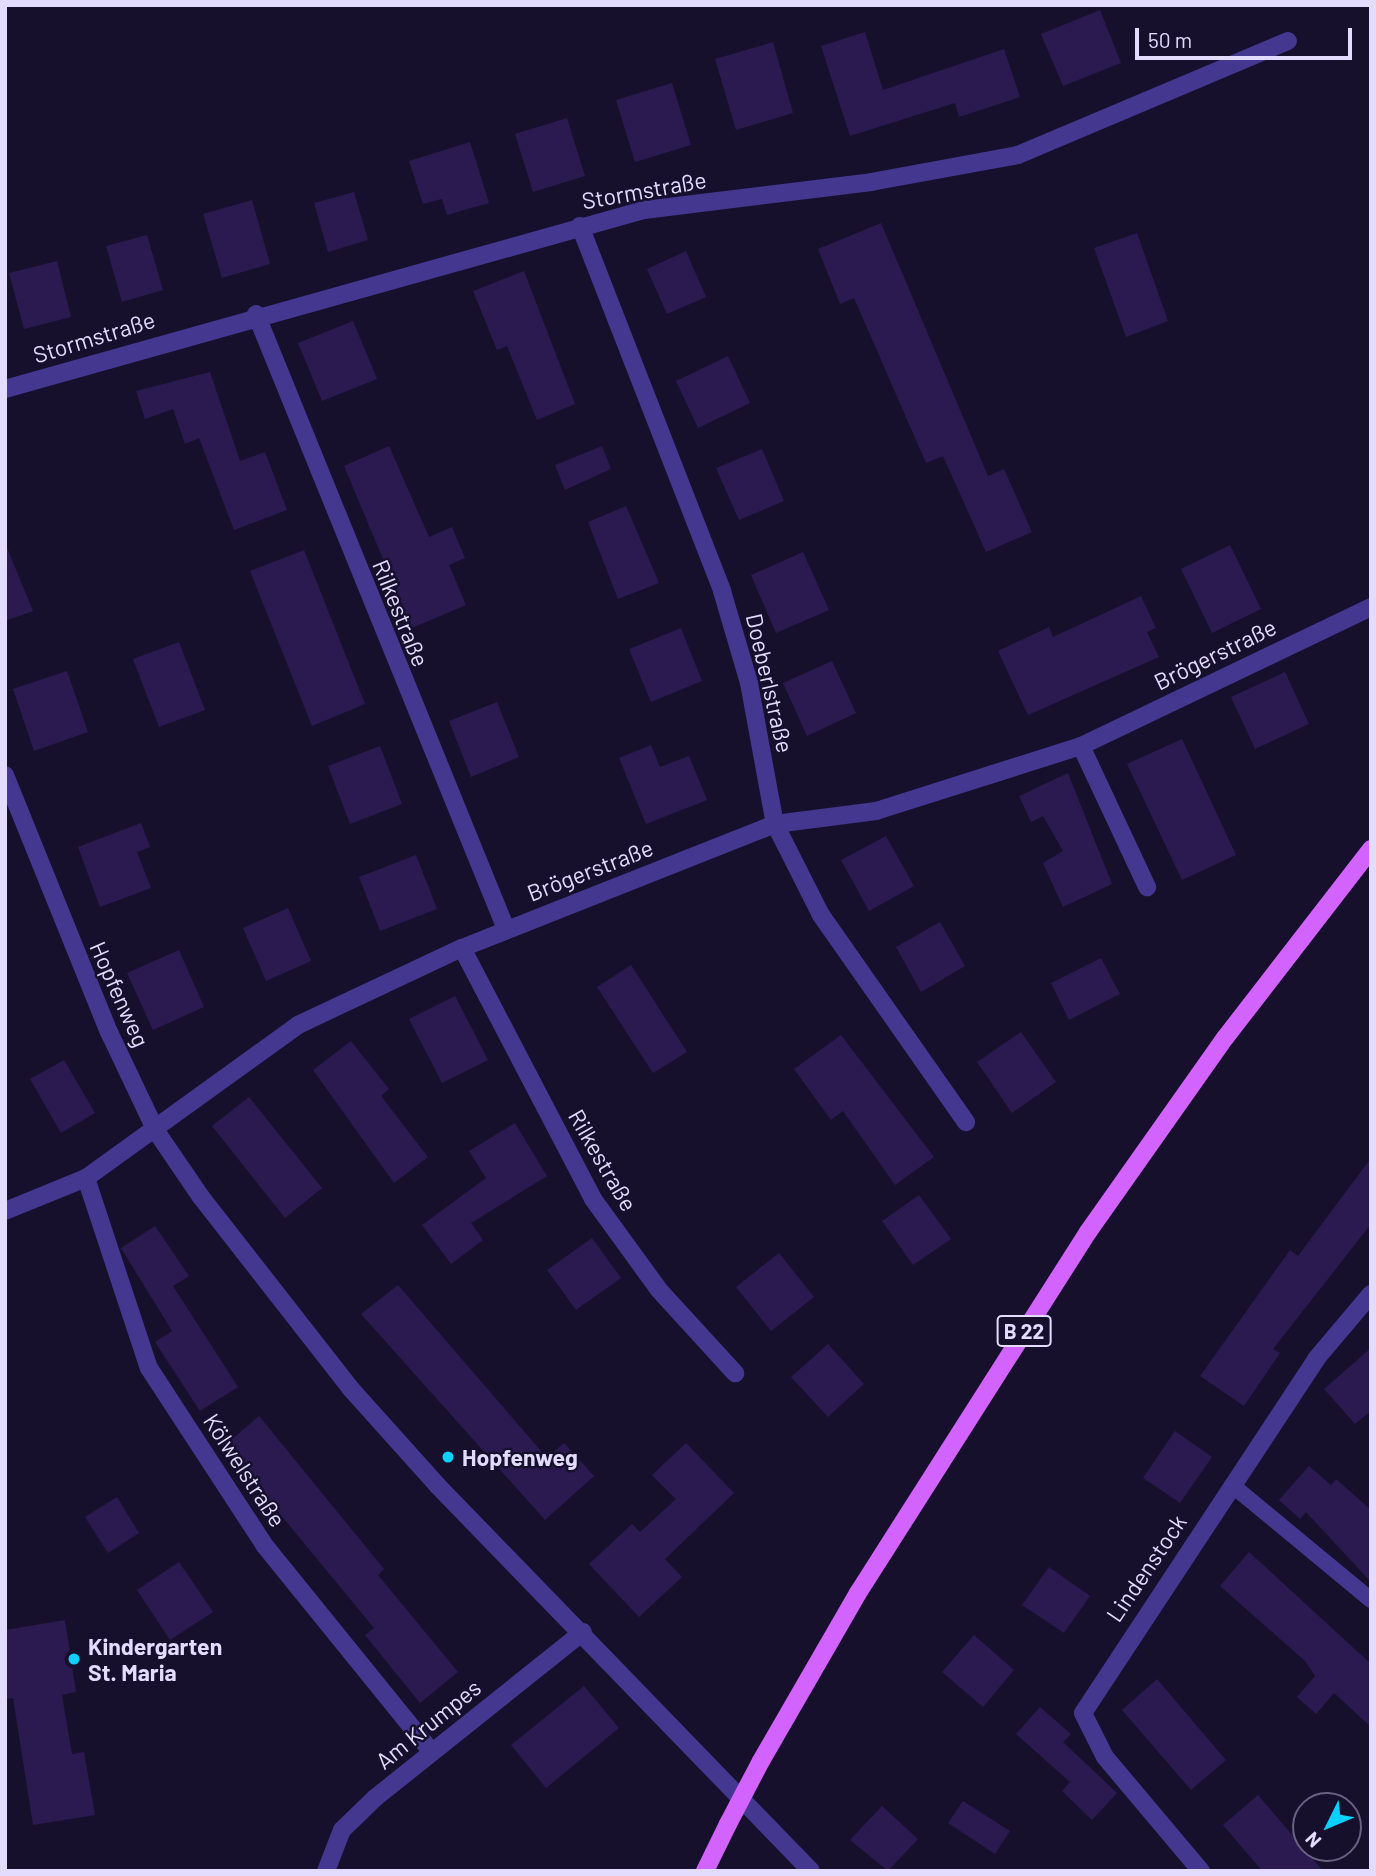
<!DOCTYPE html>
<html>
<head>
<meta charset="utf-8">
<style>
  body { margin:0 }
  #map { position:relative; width:1376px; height:1876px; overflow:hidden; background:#17102d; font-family:Barlow,sans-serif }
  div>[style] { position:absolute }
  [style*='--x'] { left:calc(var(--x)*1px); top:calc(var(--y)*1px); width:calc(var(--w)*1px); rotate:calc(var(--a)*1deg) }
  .building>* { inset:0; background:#2a1a50 }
  .service>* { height:16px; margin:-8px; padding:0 8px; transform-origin:8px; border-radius:8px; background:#433790 }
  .minor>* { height:18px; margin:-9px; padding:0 9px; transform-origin:9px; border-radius:9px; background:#433790 }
  .primary>* { height:18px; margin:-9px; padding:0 9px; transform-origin:9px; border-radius:9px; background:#d363ff }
  .primary-bridge>* { height:18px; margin:-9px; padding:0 9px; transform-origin:9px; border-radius:9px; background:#d363ff }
  .dots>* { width:19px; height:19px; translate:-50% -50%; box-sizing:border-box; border:4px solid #17102d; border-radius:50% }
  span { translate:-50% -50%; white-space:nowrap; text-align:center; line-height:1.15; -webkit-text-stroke:5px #17102d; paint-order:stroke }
  .shield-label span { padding:2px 5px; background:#17102d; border:2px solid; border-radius:5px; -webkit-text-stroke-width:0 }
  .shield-label { font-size:21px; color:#e3dcff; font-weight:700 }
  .street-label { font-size:23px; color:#e3dcff }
  .poi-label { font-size:23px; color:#e3dcff; font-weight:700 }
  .left { translate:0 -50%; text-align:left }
  .frame { position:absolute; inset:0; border:7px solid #e3dcff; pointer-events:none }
  .north { position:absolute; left:1292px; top:1792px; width:70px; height:70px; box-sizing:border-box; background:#17102d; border:2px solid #696281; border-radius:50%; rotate:227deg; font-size:19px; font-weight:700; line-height:28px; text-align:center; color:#e3dcff }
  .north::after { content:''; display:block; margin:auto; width:24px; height:32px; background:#08d0ff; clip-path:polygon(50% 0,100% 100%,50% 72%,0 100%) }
  .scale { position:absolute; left:1135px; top:28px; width:217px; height:32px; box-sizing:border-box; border:4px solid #e3dcff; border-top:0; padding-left:9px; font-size:21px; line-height:24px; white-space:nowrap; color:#e3dcff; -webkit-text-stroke:5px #17102d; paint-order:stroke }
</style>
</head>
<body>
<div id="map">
  <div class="building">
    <i style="clip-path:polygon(1100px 10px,1121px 63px,1063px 86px,1041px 34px)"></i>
    <i style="clip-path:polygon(865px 32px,883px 90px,1004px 49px,1020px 97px,959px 117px,955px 103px,850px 136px,821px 46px)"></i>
    <i style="clip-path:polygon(773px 42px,793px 113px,736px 130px,715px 59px)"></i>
    <i style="clip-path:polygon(672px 83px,691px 145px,635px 162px,616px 100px)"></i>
    <i style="clip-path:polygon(567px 118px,585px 176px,533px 192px,515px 134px)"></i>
    <i style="clip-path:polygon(470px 142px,489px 203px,447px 215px,442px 199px,423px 204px,409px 161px)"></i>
    <i style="clip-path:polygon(354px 192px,368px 240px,328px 252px,314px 203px)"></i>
    <i style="clip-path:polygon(252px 200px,270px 264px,222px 278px,203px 214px)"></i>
    <i style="clip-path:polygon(881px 223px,988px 476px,1004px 469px,1032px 532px,986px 552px,943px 456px,926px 463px,854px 298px,840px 304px,818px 249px)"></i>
    <i style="clip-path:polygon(1137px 233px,1168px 321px,1126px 337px,1094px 248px)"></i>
    <i style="clip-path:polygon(147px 235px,163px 290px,122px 302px,106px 246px)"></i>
    <i style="clip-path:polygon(686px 251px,706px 297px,667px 314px,647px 269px)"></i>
    <i style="clip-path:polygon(57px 261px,71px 317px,24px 329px,9px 273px)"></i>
    <i style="clip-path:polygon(524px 271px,575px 404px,537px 420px,507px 346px,497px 350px,473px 291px)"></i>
    <i style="clip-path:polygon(353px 321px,377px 379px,322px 401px,298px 343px)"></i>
    <i style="clip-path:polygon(728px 356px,750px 403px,698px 428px,676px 381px)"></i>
    <i style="clip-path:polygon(210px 372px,240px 461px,265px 452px,287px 510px,234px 530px,199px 438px,185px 444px,173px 409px,145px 419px,136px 391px)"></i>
    <i style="clip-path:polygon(389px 446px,429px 537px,452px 527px,465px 558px,449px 565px,466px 605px,412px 628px,344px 466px)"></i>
    <i style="clip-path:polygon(602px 446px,611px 469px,565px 490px,555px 465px)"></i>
    <i style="clip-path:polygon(762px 449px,784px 501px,739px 520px,716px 468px)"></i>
    <i style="clip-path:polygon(626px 506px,659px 583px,618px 599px,588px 522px)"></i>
    <i style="clip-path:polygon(5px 543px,33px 611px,5px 621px)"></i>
    <i style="clip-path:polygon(1230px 545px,1261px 609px,1212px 633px,1181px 569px)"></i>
    <i style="clip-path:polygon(304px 550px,365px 704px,312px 726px,250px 571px)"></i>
    <i style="clip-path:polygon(803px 552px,829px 610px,776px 633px,751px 575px)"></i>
    <i style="clip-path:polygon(1141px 596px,1156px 628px,1147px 632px,1159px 657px,1028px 715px,998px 651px,1049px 627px,1053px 637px)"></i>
    <i style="clip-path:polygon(681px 628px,702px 681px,651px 702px,629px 649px)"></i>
    <i style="clip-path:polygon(179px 642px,205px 710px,159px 727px,133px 659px)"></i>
    <i style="clip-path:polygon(832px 661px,856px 713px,807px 736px,783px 683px)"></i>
    <i style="clip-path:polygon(67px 671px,88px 732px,34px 751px,13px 689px)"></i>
    <i style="clip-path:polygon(1285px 672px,1309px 724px,1255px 749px,1231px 697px)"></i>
    <i style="clip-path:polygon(497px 702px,519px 757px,471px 777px,449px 721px)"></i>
    <i style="clip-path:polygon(1182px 739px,1236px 855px,1182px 880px,1127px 764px)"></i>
    <i style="clip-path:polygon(651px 745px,660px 767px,689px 756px,707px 800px,646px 824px,619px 758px)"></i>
    <i style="clip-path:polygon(380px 746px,402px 804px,350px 824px,328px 766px)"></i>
    <i style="clip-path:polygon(1068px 773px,1112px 884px,1063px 907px,1043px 863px,1063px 851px,1043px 816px,1031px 822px,1019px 796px)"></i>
    <i style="clip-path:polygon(141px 823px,150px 847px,137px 852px,151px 888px,100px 907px,78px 847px)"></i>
    <i style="clip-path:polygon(886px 836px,914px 886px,869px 911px,841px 860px)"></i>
    <i style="clip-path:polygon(416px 855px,437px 909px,380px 931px,359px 877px)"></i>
    <i style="clip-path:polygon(288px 908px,311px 961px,266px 981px,243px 928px)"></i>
    <i style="clip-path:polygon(940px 922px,965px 966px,921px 992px,896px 947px)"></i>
    <i style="clip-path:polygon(179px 950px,204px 1007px,153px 1030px,127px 973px)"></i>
    <i style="clip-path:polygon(1101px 958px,1120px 994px,1069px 1020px,1051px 983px)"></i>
    <i style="clip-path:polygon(631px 965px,687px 1052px,653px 1073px,597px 987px)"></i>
    <i style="clip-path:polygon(455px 996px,488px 1060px,442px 1083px,409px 1019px)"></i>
    <i style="clip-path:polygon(1021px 1032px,1056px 1082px,1012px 1113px,977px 1062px)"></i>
    <i style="clip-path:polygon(841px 1035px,934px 1157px,895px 1185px,843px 1111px,831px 1120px,794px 1069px)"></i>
    <i style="clip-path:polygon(351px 1041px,389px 1089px,381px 1096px,428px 1157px,394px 1183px,313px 1070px)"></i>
    <i style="clip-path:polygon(64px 1060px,95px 1113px,61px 1133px,30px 1079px)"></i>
    <i style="clip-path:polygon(249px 1097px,322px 1188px,285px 1218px,212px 1126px)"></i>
    <i style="clip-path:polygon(515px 1123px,547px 1176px,471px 1223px,483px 1240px,451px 1264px,422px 1225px,486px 1178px,469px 1151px)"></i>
    <i style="clip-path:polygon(1371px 1158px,1371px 1224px,1273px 1349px,1280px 1353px,1244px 1406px,1200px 1376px,1290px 1250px,1298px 1256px)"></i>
    <i style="clip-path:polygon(919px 1195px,951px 1239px,913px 1265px,882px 1221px)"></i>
    <i style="clip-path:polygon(155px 1226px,189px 1276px,173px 1286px,238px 1387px,200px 1411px,155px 1342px,172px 1331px,121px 1248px)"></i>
    <i style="clip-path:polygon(592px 1238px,621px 1278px,576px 1310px,547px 1270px)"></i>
    <i style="clip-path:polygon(779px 1253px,814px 1297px,771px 1331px,736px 1287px)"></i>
    <i style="clip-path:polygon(398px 1285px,547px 1458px,564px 1443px,594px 1476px,545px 1520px,361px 1314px)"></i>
    <i style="clip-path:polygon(828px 1344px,864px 1384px,828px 1417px,791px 1377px)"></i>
    <i style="clip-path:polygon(1371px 1348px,1371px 1411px,1355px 1424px,1324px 1389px)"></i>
    <i style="clip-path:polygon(259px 1416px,384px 1569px,378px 1575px,458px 1672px,420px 1703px,365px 1635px,374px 1628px,224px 1446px)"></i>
    <i style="clip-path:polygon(1175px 1431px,1212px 1457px,1180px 1503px,1143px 1478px)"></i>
    <i style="clip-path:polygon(686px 1443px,734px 1493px,665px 1559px,682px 1577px,639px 1617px,589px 1564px,632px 1524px,640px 1532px,676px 1499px,652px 1475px)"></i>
    <i style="clip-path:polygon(1309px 1466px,1331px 1485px,1336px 1479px,1371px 1510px,1371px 1582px,1306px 1512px,1300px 1519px,1279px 1500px)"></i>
    <i style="clip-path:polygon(117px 1497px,139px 1533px,108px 1553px,85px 1517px)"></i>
    <i style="clip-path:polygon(1249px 1552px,1371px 1664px,1371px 1727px,1334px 1693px,1316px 1714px,1297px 1697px,1315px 1676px,1305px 1661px,1220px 1586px)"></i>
    <i style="clip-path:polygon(179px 1562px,213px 1612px,170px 1640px,137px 1590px)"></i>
    <i style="clip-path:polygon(1049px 1567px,1090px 1596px,1064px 1633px,1022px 1605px)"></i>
    <i style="clip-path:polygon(65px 1620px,76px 1692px,62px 1695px,72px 1754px,84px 1752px,95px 1815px,33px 1825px,13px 1698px,5px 1699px,5px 1630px)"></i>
    <i style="clip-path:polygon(974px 1635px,1014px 1670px,983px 1707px,942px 1672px)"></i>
    <i style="clip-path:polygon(1157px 1679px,1226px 1760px,1191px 1790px,1122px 1710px)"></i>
    <i style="clip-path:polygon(584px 1686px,619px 1728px,546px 1788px,511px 1745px)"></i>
    <i style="clip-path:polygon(1040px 1707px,1071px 1734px,1063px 1742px,1117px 1793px,1092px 1820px,1062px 1791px,1070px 1782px,1016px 1734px)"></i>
    <i style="clip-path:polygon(1258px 1795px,1323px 1871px,1262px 1871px,1223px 1825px)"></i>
    <i style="clip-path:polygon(963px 1801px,1010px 1831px,995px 1854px,948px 1823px)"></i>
    <i style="clip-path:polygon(882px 1806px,918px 1839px,888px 1871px,850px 1840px)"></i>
  </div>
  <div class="service">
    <i style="--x:1232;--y:1485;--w:180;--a:39.6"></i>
  </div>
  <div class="minor">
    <i style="--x:580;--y:226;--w:392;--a:68.7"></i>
    <i style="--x:722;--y:591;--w:96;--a:73.6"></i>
    <i style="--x:749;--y:683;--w:143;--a:79.6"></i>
    <i style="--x:775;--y:824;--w:102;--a:63.2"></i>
    <i style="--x:821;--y:915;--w:253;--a:55"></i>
    <i style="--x:256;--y:314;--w:664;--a:67.88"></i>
    <i style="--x:5;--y:389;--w:664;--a:-15.65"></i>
    <i style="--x:644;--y:210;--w:229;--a:-7"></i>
    <i style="--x:871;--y:182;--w:149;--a:-10.4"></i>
    <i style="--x:1018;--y:155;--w:293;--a:-22.9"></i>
    <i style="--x:1081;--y:746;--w:156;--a:64.9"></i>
    <i style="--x:5;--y:775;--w:277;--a:68"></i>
    <i style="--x:109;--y:1032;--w:110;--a:64.6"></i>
    <i style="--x:156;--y:1131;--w:80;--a:55.7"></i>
    <i style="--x:201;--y:1197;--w:244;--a:52"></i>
    <i style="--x:351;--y:1389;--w:129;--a:48.1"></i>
    <i style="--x:437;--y:1485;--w:537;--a:45.9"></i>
    <i style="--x:462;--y:948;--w:283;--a:62.4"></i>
    <i style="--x:593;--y:1199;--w:112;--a:54"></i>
    <i style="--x:659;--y:1290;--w:113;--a:47.5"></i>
    <i style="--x:86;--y:1178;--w:200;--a:71.7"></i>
    <i style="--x:149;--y:1368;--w:212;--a:56.9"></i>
    <i style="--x:265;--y:1546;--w:264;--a:51"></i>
    <i style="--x:5;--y:1211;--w:87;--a:-22.2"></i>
    <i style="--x:86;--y:1178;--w:261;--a:-35.8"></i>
    <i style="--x:298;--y:1025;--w:181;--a:-25.2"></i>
    <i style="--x:462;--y:948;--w:337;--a:-21.6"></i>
    <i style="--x:775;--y:824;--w:102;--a:-7.3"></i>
    <i style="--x:876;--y:811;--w:215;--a:-17.6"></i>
    <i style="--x:1081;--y:746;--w:322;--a:-25.6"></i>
    <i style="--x:326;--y:1871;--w:44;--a:-68.7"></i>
    <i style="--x:342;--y:1830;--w:46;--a:-44.1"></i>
    <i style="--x:375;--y:1798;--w:266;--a:-38.6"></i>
    <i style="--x:1201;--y:1871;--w:149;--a:-130.1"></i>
    <i style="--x:1105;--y:1757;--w:49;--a:-116.6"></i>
    <i style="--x:1083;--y:1713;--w:424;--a:-56.6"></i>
    <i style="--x:1316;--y:1359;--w:85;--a:-49.8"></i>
  </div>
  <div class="primary">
    <i style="--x:761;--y:1761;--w:194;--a:-60"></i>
    <i style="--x:858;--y:1593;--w:428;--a:-57.5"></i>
    <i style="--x:1088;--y:1232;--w:237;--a:-54.8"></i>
    <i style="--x:1225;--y:1038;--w:239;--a:-52.3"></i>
    <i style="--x:705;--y:1871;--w:52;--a:-63.9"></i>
  </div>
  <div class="primary-bridge">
    <i style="--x:728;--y:1824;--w:71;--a:-62.4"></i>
  </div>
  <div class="dots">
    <i style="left:448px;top:1457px;background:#08d0ff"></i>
    <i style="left:74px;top:1659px;background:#08d0ff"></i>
  </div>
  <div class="shield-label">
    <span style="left:1024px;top:1331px">B 22</span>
  </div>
  <div class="street-label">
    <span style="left:644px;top:190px;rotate:-10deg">Stormstraße</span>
    <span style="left:94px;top:337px;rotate:-17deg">Stormstraße</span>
    <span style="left:401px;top:613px;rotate:68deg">Rilkestraße</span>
    <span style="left:1215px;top:654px;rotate:-26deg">Brögerstraße</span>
    <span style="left:770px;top:683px;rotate:77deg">Doeberlstraße</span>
    <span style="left:590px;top:870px;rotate:-21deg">Brögerstraße</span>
    <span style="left:120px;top:994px;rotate:66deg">Hopfenweg</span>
    <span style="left:603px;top:1160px;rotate:60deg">Rilkestraße</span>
    <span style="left:245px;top:1470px;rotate:57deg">Kölwelstraße</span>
    <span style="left:1146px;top:1568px;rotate:-56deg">Lindenstock</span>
    <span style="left:428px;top:1724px;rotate:-39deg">Am Krumpes</span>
  </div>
  <div class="poi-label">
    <span class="left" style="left:462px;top:1457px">Hopfenweg</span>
    <span class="left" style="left:88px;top:1659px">Kindergarten<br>St. Maria</span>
  </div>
  <div class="frame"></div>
  <div class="north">N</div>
  <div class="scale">50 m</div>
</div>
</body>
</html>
